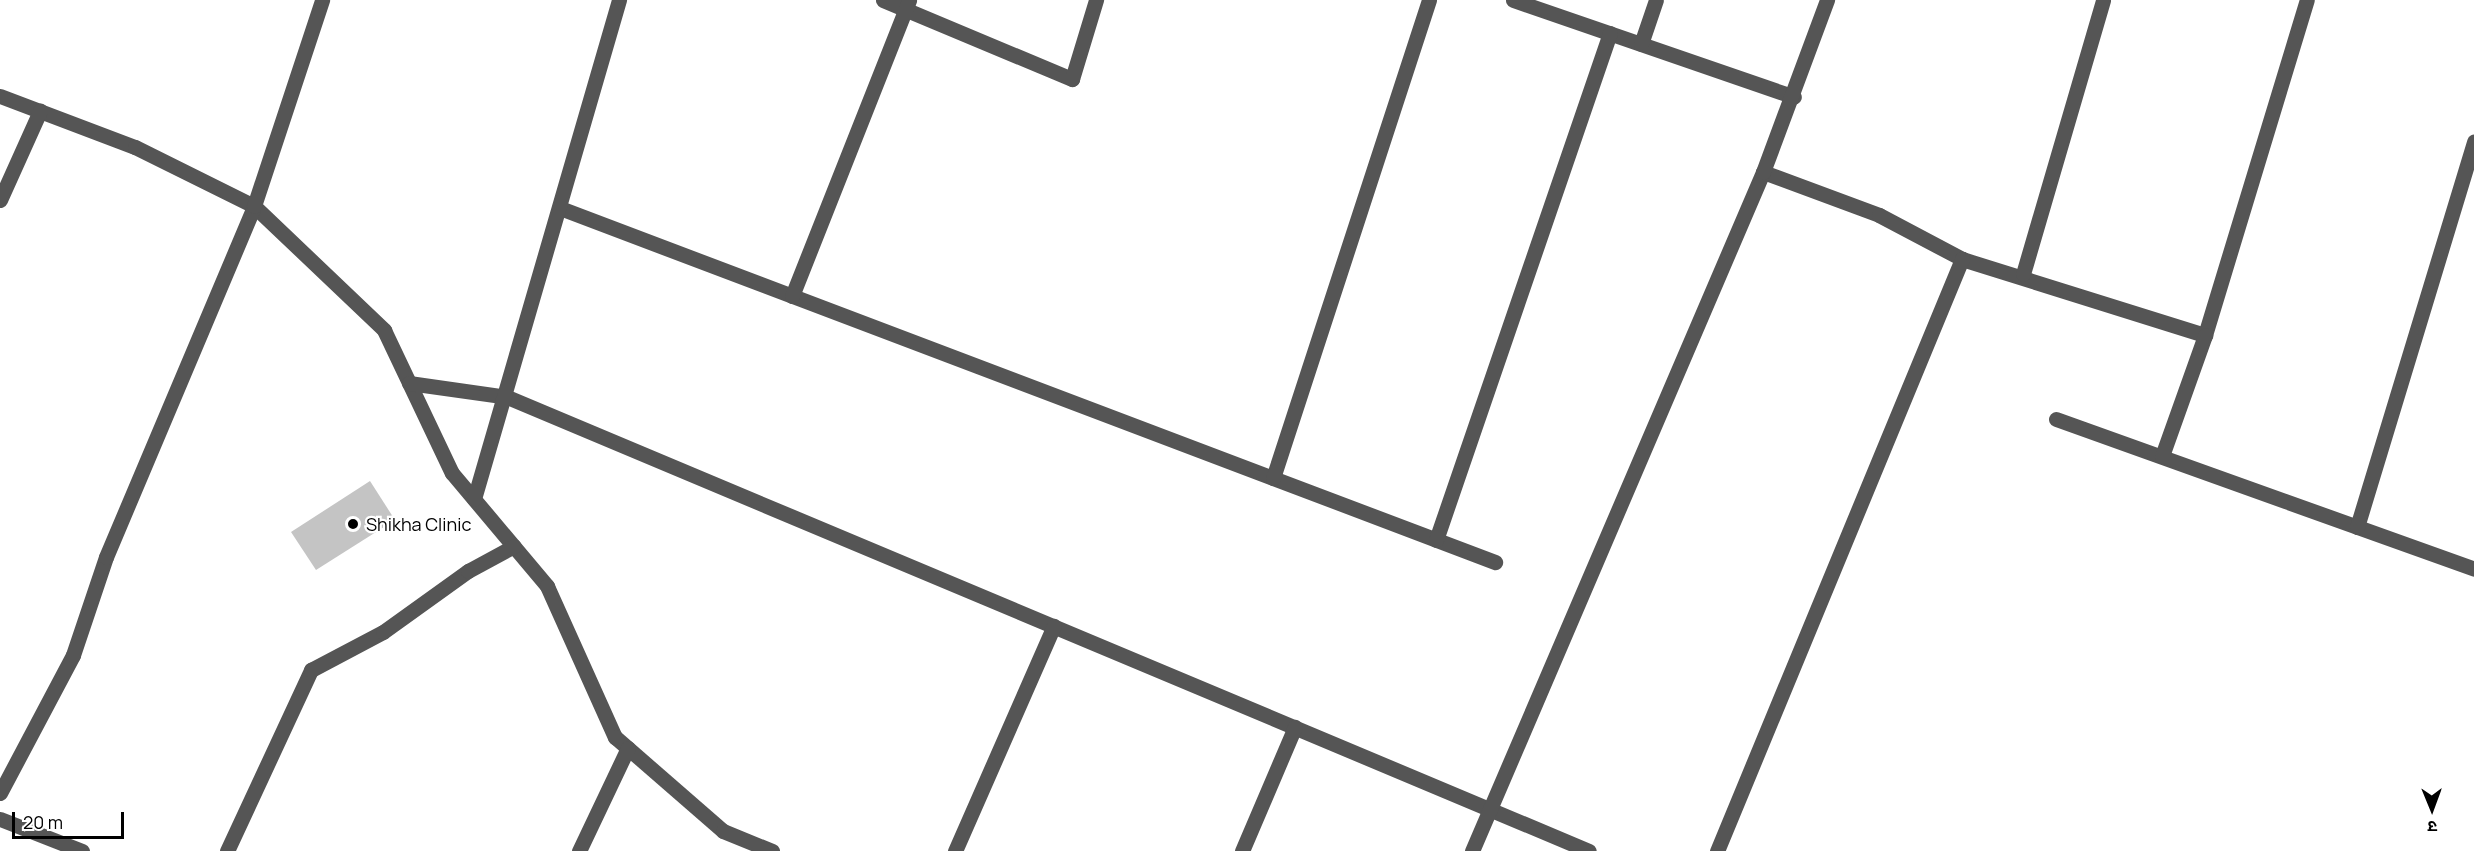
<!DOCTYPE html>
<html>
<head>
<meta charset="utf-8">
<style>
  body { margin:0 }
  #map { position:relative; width:2474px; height:851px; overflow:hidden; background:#fff; font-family:Manrope,"Noto Sans Devanagari",sans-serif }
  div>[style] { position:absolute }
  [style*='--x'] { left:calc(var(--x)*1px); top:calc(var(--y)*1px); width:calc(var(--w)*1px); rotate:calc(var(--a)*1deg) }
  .building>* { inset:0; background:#c4c4c4 }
  .minor>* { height:15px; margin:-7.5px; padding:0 7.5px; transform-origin:7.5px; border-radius:7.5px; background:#555 }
  .dots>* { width:16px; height:16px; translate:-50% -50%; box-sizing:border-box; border:3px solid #fff; border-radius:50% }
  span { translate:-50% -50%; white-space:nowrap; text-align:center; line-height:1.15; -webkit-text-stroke:4.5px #fff; paint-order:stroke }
  .poi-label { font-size:18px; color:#000 }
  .left { translate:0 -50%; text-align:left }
  .north { position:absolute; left:2402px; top:779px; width:60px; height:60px; -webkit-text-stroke:4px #fff; paint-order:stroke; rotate:179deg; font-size:16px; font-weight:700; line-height:24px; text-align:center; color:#000 }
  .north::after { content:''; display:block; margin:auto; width:21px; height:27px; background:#000; clip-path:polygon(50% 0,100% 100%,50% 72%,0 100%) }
  .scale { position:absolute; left:12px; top:812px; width:112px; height:27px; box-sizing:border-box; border:3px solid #000; border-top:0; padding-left:8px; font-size:18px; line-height:21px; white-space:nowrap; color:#000; -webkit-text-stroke:4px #fff; paint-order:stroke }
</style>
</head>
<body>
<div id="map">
  <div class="building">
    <i style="clip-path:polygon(370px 481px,395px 520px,316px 570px,291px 532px)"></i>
  </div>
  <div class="minor">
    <i style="--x:883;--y:0;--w:205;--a:22.7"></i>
    <i style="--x:1072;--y:79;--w:83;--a:-73.1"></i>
    <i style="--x:1513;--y:0;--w:297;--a:19"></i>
    <i style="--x:1641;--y:44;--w:46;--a:-71.2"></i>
    <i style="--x:0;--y:96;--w:144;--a:20.7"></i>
    <i style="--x:135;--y:147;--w:133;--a:26.4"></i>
    <i style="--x:254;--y:206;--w:180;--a:43.6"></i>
    <i style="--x:384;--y:330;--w:158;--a:64.6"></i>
    <i style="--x:452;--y:473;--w:148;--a:49.9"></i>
    <i style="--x:547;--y:586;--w:166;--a:65.8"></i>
    <i style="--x:615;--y:737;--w:143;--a:41"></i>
    <i style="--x:723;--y:831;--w:53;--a:22.2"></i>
    <i style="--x:1763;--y:172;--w:124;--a:20.3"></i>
    <i style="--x:1879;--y:215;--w:94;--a:27.9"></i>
    <i style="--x:1962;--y:259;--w:255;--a:17.4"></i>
    <i style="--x:2205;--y:335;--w:350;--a:-73.1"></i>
    <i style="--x:0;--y:200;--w:98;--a:-65.8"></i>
    <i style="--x:560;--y:208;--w:1000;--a:20.74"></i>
    <i style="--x:2023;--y:274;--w:285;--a:-73.7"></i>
    <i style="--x:792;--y:296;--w:318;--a:-68.4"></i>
    <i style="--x:409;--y:383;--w:99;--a:8.1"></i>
    <i style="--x:507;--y:397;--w:1173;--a:22.76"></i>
    <i style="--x:2056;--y:419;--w:444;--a:19.7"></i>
    <i style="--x:2162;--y:456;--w:128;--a:-70.4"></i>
    <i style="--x:1273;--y:478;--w:503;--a:-71.93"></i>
    <i style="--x:474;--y:499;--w:520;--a:-73.8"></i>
    <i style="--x:2357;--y:527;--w:403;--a:-73.1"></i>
    <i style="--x:1436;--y:540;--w:536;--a:-71.06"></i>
    <i style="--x:0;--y:793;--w:156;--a:-62.1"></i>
    <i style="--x:73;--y:655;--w:103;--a:-71.4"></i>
    <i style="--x:106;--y:557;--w:381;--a:-67.1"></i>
    <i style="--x:254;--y:206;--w:217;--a:-71.7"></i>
    <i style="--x:0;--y:819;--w:88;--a:21.3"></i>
    <i style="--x:227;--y:851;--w:200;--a:-65.1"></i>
    <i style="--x:311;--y:670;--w:81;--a:-27.8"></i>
    <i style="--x:383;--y:632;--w:105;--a:-35.7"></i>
    <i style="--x:468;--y:571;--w:52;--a:-28.5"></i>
    <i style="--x:579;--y:851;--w:114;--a:-64.6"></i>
    <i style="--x:955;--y:851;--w:246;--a:-66.3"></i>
    <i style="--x:1242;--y:851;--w:135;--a:-66.9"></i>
    <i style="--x:1472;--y:851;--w:739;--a:-66.8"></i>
    <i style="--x:1763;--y:172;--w:184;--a:-69.6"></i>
    <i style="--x:1717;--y:851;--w:641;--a:-67.52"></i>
  </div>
  <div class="dots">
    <i style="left:353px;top:524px;background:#000"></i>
  </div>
  <div class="poi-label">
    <span class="left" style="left:366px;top:524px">Shikha Clinic</span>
  </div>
  <div class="north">उ</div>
  <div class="scale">20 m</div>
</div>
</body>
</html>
